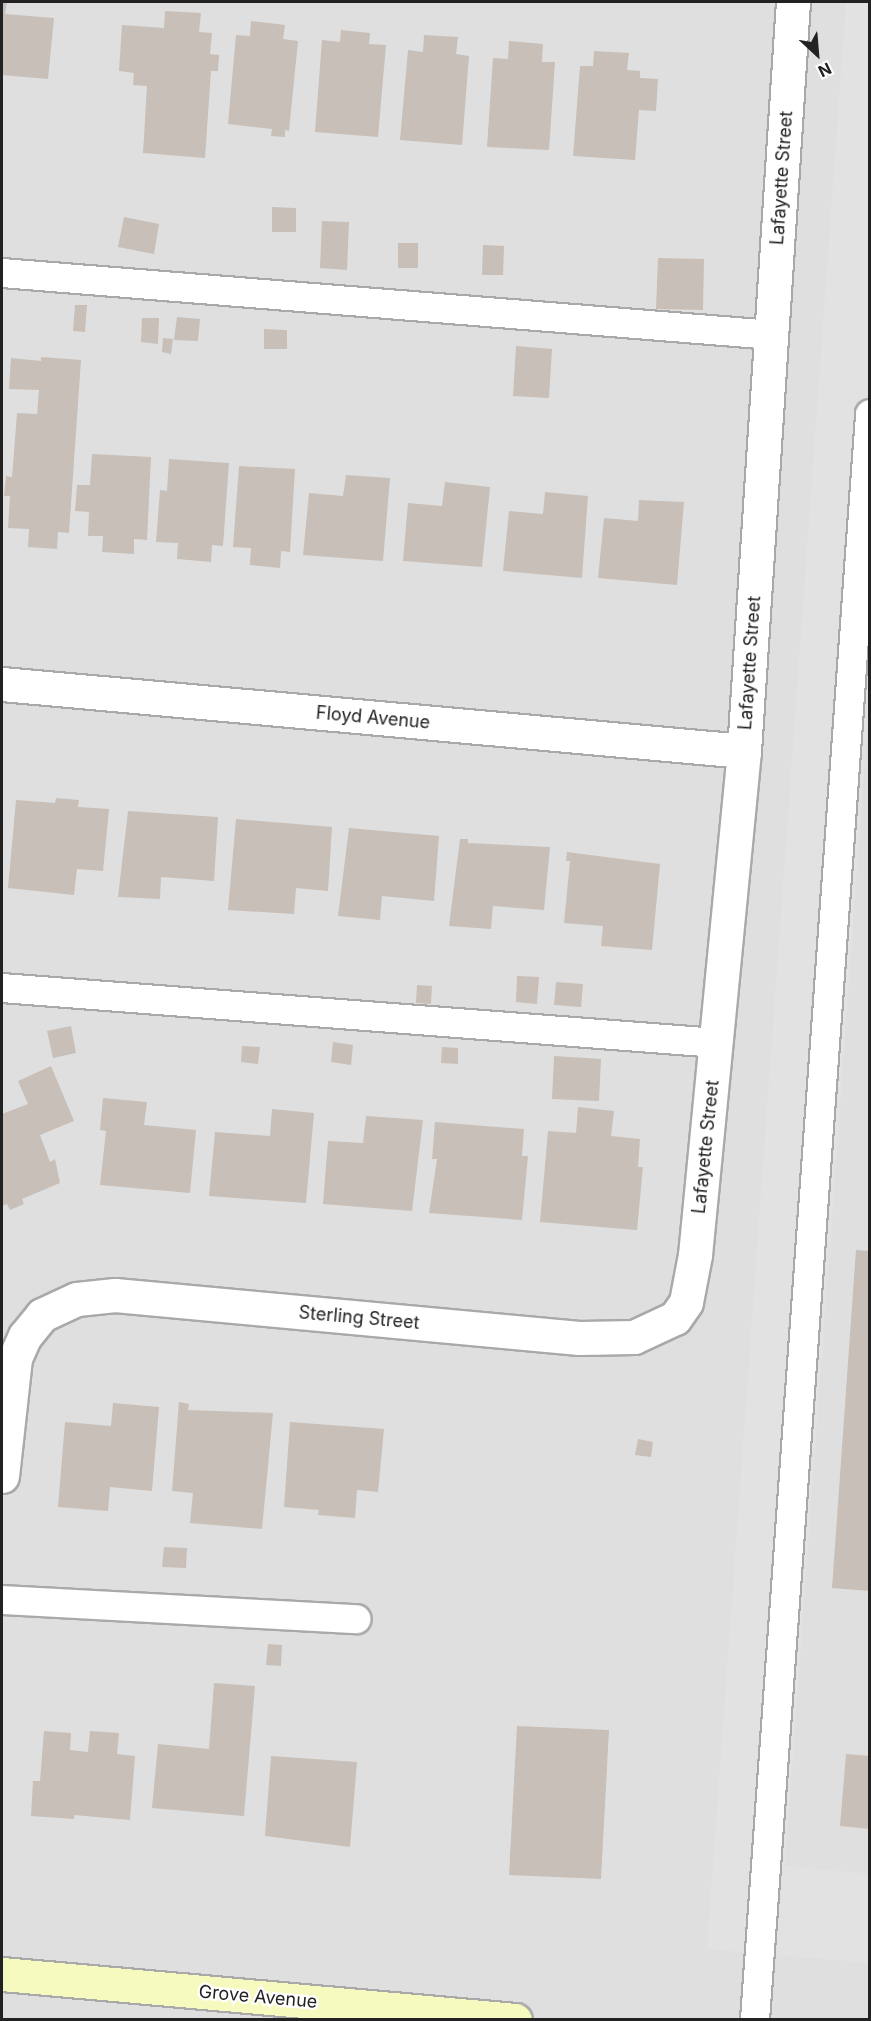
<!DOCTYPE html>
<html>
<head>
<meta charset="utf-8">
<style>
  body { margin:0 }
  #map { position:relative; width:871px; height:2021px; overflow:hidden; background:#f2efe9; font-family:Inter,sans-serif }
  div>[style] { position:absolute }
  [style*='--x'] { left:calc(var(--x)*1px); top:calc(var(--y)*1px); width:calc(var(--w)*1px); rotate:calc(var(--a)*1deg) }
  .residential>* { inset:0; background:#e0dfdf }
  .parking>* { inset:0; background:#e2e2e2 }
  .building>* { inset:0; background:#c7bfb8 }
  .roads { filter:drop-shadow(2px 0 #a9a9a9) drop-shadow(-2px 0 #a9a9a9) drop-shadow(0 2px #a9a9a9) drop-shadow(0 -2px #a9a9a9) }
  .lane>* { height:28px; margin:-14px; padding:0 14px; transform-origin:14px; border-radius:14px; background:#fff }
  .street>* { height:33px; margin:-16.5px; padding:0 16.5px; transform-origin:16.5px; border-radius:16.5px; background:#fff }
  .secondary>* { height:33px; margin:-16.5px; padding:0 16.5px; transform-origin:16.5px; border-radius:16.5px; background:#f7fabf }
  span { translate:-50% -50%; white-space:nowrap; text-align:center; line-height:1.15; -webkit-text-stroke:4.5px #fff; paint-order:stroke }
  .street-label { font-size:18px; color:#222 }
  .frame { position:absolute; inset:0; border:3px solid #222; pointer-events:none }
  .north { position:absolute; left:787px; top:24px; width:60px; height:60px; -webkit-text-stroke:4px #fff; paint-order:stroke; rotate:154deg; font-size:16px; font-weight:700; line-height:24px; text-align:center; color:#222 }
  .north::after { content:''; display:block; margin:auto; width:21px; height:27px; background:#222; clip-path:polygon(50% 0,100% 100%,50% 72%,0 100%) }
</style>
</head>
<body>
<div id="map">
  <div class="residential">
    <i style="clip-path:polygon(2px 2px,869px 2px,869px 2019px,2px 2020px)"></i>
  </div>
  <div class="parking">
    <i style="clip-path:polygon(846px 2px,869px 2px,869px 703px,785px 1866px,869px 1874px,869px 1963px,707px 1949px)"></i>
  </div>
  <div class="building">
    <i style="clip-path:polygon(2px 2px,7px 2px,5px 14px,54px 18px,48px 79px,2px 75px)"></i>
    <i style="clip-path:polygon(165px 11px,201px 13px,199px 32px,212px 33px,210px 54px,219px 55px,218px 71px,211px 71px,205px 158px,143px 153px,147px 86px,133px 85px,134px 73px,119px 71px,122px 25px,164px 28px)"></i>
    <i style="clip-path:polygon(251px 21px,285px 25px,283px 39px,298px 41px,289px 131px,285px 130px,285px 137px,271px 136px,272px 129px,228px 124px,236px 35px,250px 36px)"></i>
    <i style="clip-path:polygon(341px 30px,370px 33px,369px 44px,386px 45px,378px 137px,315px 132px,322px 40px,340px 42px)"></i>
    <i style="clip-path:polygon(424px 35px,458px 37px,456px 54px,469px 56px,462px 145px,400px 140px,408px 50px,423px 52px)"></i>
    <i style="clip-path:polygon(509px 41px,543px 44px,542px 62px,555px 62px,549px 150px,487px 147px,493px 58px,508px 59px)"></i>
    <i style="clip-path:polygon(594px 51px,629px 53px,627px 70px,640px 71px,640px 78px,658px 79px,656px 111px,639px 110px,635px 160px,573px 156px,580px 66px,593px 66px)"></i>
    <i style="clip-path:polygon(272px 207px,296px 208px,296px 232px,272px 232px)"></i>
    <i style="clip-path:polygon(124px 217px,159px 224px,154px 254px,118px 247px)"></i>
    <i style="clip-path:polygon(322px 221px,349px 222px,347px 270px,320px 268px)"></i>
    <i style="clip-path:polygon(398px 243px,418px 243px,418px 268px,398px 268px)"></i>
    <i style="clip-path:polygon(483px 245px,504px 246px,503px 275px,482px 275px)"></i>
    <i style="clip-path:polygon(658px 258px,704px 259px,703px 310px,656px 309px)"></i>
    <i style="clip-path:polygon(75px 305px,87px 305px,85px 332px,73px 331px)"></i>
    <i style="clip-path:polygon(177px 317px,200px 319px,198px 341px,174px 340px)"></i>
    <i style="clip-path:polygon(142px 318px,159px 318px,158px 344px,141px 342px)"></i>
    <i style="clip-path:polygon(264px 329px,287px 330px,287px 349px,264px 349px)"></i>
    <i style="clip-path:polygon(163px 338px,173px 339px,171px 354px,162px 352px)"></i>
    <i style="clip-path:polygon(516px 346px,552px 349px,549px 398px,513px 396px)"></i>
    <i style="clip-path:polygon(41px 357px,81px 360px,69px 533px,58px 532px,57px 549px,28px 547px,29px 529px,8px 528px,10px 496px,4px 496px,6px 476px,12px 477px,17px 413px,37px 414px,39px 390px,9px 389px,11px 358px,41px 361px)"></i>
    <i style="clip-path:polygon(92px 454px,151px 457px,147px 540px,134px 539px,134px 554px,102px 552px,103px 536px,88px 536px,89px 512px,75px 511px,77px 485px,90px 485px)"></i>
    <i style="clip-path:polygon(169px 459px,229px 463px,223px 546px,212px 545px,211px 562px,177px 559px,178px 543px,156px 542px,160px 490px,167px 491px)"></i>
    <i style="clip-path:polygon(239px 466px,295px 469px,290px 552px,281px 551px,280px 568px,250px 565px,251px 548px,233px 547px)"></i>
    <i style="clip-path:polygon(346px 475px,390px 478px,383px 561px,303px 555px,309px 493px,343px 496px)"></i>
    <i style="clip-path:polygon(445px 482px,490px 487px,482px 567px,403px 561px,408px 503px,442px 506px)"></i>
    <i style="clip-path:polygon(545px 492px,588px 496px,582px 578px,503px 571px,509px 511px,543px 514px)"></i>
    <i style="clip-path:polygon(639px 500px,684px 502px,677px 585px,598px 578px,604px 518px,638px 521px)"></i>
    <i style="clip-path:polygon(56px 798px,79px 800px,78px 807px,109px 809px,103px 871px,77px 869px,74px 895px,8px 888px,16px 800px,55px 803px)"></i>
    <i style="clip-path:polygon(128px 811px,218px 817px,214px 881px,161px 877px,160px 899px,118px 897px)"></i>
    <i style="clip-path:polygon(236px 819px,332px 827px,328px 891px,296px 888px,294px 914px,228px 910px)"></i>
    <i style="clip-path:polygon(349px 828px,439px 836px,434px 901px,382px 896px,380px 920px,338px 916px)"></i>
    <i style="clip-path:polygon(460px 839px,468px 839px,468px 843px,550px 847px,544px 910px,493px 906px,491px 929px,449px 926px)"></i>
    <i style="clip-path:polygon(567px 852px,660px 864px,652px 950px,601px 946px,603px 926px,564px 923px,570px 861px,566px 861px)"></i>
    <i style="clip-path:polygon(517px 976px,539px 977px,537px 1004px,516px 1002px)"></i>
    <i style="clip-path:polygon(556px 982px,583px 984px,581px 1007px,554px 1005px)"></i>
    <i style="clip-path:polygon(417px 985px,432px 986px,431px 1004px,416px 1003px)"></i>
    <i style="clip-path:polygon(71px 1026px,76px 1053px,53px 1058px,47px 1031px)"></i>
    <i style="clip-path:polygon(333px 1042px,353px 1045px,351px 1065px,331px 1062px)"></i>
    <i style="clip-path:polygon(242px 1046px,260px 1047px,258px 1064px,241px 1062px)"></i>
    <i style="clip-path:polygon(442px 1047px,458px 1048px,458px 1064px,441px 1063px)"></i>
    <i style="clip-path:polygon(554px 1056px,601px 1059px,599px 1101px,552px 1099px)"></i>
    <i style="clip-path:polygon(51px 1066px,74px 1121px,40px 1135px,50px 1162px,55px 1159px,60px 1183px,22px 1199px,24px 1204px,10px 1210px,7px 1204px,2px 1206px,2px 1114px,28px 1104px,18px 1081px)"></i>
    <i style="clip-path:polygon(103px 1098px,147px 1102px,144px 1125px,196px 1130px,190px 1193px,100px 1185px,106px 1131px,100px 1130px)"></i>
    <i style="clip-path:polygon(578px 1107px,614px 1111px,611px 1136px,640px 1139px,638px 1167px,643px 1167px,637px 1230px,540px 1222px,548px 1131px,576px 1133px)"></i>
    <i style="clip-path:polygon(272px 1109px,314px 1113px,306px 1203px,209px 1196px,215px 1132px,270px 1136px)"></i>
    <i style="clip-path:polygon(366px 1116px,423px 1120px,412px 1211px,323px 1204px,328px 1141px,363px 1143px)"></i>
    <i style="clip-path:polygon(435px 1122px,524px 1129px,522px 1156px,528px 1156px,522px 1220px,429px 1213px,437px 1159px,432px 1159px)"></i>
    <i style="clip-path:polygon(856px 1250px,870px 1251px,870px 1591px,832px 1588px)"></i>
    <i style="clip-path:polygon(179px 1402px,189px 1404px,188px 1410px,273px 1413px,262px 1529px,190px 1523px,193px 1493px,172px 1491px)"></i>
    <i style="clip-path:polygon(113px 1403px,159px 1407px,152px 1491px,110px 1487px,108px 1511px,58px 1507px,65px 1422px,111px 1426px)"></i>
    <i style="clip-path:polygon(290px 1422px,384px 1429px,378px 1492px,357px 1490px,355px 1518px,318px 1515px,319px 1510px,284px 1507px)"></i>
    <i style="clip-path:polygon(638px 1439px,653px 1442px,651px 1457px,635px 1455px)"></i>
    <i style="clip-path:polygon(164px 1547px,187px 1548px,186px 1568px,162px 1567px)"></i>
    <i style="clip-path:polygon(268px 1644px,282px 1645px,281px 1666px,266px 1665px)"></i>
    <i style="clip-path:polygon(214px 1683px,255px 1686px,244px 1816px,152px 1808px,158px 1744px,209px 1749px)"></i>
    <i style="clip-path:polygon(517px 1726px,609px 1730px,601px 1879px,509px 1875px)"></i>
    <i style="clip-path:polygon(44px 1731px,71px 1733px,70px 1750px,88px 1752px,90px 1731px,119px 1733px,117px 1754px,135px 1756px,130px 1820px,74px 1815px,74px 1819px,31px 1816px,33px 1781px,40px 1781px)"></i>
    <i style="clip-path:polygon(846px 1754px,870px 1756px,870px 1829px,840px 1826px)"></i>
    <i style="clip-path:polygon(271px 1756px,357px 1762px,350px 1847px,265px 1836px)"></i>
  </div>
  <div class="roads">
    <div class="lane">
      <i style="--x:2;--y:273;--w:772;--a:4.6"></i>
      <i style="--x:2;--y:988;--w:716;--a:4.4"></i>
      <i style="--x:2;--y:1600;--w:355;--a:3.1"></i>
      <i style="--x:755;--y:2020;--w:1610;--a:-85.9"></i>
    </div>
    <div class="street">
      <i style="--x:2;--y:684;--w:745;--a:5.16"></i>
      <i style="--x:2;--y:1476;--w:119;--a:-83.7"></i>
      <i style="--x:15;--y:1358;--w:24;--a:-66"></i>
      <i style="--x:25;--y:1336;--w:27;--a:-51"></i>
      <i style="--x:42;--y:1315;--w:38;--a:-25"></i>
      <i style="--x:77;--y:1299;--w:38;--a:-6"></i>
      <i style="--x:115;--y:1295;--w:466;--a:5.3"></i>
      <i style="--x:579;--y:1338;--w:55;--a:-1"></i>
      <i style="--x:634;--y:1337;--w:45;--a:-24.9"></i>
      <i style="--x:675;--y:1318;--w:19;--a:-55"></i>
      <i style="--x:686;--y:1302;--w:48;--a:-79.2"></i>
      <i style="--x:695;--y:1255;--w:506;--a:-84.45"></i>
      <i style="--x:744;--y:751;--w:751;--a:-86.26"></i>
    </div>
    <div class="secondary">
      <i style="--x:2;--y:1974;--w:515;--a:5.12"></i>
    </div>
  </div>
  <div class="street-label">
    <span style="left:782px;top:178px;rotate:-86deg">Lafayette Street</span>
    <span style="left:750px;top:663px;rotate:-86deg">Lafayette Street</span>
    <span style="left:373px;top:718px;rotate:5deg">Floyd Avenue</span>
    <span style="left:706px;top:1147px;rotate:-84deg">Lafayette Street</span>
    <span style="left:359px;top:1318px;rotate:5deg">Sterling Street</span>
    <span style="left:258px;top:1997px;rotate:5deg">Grove Avenue</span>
  </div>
  <div class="frame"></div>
  <div class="north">N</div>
</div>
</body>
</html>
